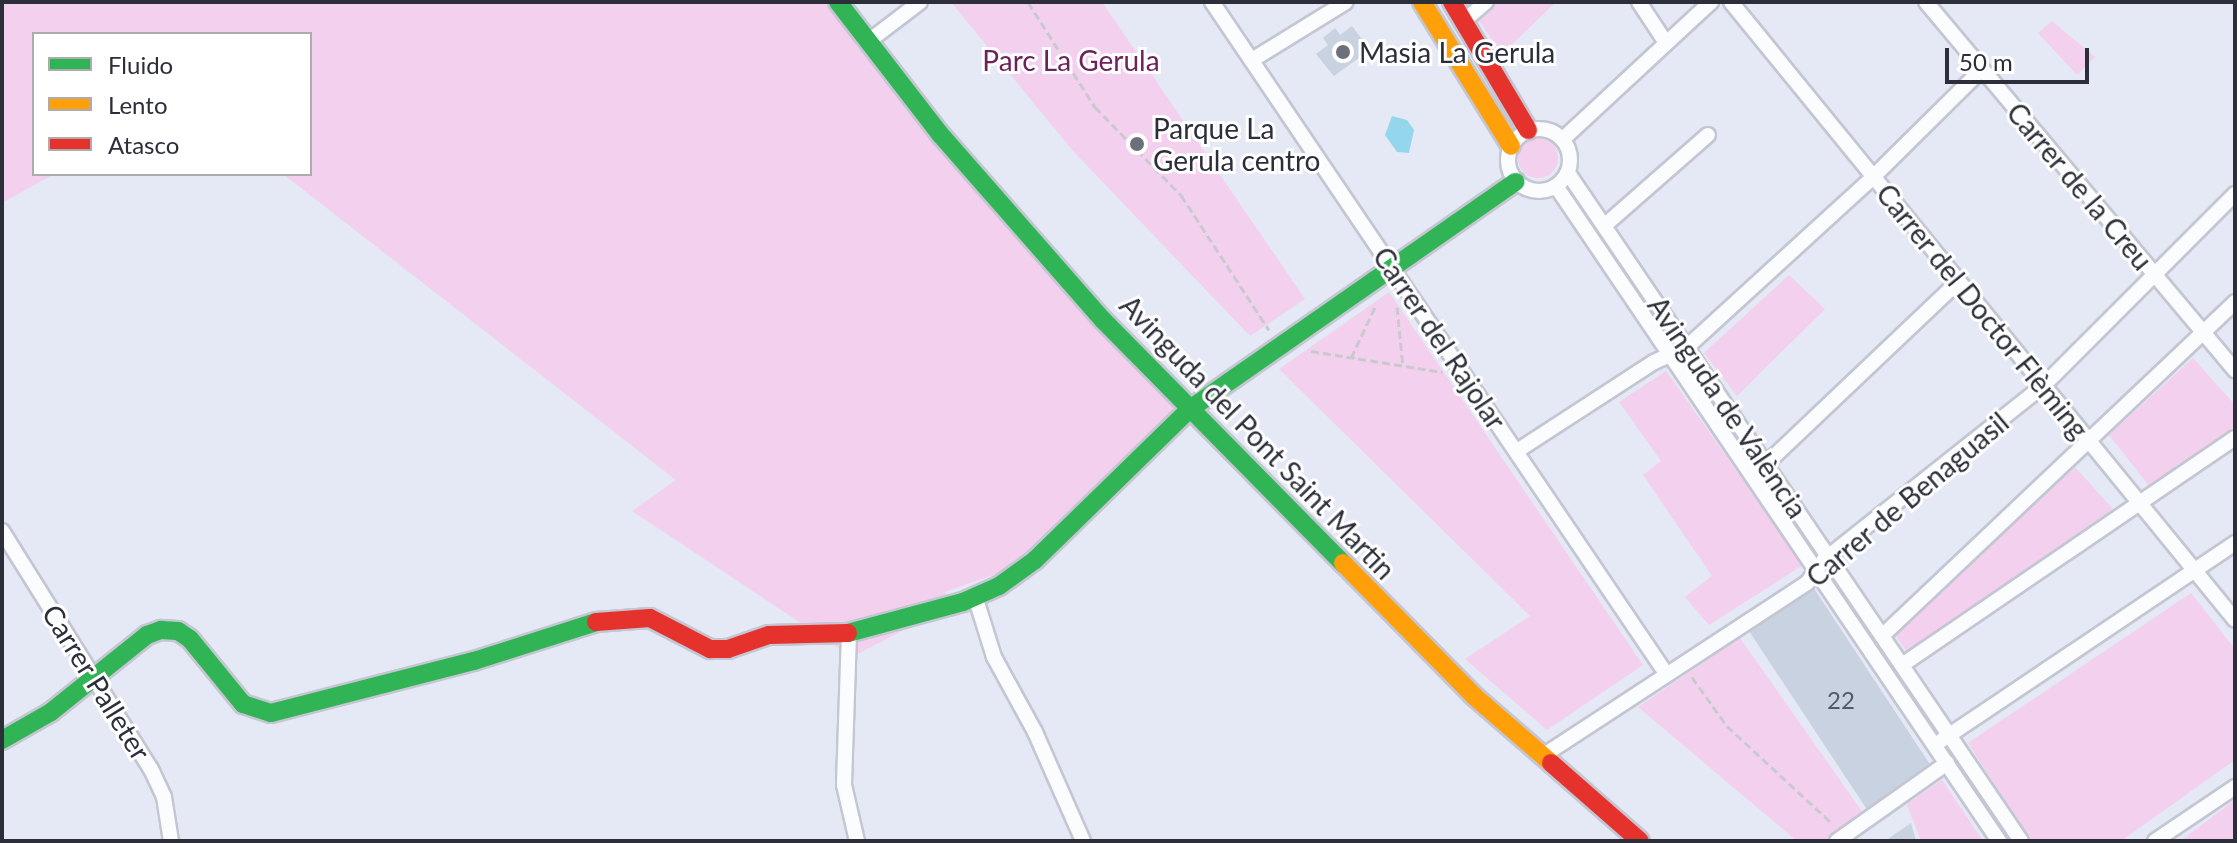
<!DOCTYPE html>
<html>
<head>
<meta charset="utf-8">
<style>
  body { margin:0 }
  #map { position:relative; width:2237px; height:843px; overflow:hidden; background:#e5e8f5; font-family:Lato,sans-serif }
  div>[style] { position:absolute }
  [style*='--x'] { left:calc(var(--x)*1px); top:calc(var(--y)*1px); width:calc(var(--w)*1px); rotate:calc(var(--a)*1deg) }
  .green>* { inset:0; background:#f3d0ee }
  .round { border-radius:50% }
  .water>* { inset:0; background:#94d7ed }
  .building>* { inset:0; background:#c8d2e0 }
  .path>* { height:3px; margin-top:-1.5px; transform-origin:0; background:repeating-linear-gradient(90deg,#c9cad0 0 8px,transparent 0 12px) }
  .roads { filter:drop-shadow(2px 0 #c4c6d2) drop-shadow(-2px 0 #c4c6d2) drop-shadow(0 2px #c4c6d2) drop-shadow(0 -2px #c4c6d2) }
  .street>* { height:14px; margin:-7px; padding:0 7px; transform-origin:7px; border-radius:7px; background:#fbfcfe }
  .street>.ring { margin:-7px; padding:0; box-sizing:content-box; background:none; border:14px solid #fbfcfe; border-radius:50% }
  .fast>* { height:18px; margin:-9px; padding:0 9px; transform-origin:9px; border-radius:9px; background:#30b455 }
  .slow>* { height:18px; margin:-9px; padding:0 9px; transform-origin:9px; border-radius:9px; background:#ff9f0a }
  .jam>* { height:18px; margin:-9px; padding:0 9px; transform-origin:9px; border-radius:9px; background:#e5322d }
  .dots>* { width:22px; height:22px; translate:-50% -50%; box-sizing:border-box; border:4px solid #fff; border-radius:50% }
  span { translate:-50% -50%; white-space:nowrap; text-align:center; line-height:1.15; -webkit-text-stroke:6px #fff; paint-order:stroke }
  .number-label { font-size:24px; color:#555965 }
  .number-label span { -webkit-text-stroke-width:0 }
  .poi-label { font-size:28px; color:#2c2e3a }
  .left { translate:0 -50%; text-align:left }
  .park-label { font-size:28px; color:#6e215a }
  .street-label { font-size:28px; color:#2c2e3a }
  .frame { position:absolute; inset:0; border:4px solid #2c2e3a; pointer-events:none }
  .legend { position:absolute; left:32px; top:32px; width:280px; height:144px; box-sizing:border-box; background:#fff; border:2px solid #ababb0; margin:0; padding:10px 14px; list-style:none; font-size:24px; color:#2c2e3a }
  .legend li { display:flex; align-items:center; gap:16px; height:40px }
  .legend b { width:40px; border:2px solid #ababb0 }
  .scale { position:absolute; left:1945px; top:48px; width:144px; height:36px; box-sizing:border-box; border:4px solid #2c2e3a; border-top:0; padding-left:10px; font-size:24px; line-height:28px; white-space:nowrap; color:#2c2e3a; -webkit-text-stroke:6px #fff; paint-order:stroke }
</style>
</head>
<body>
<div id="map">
  <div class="green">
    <i style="clip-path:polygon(2px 2px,837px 2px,1190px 409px,1035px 560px,945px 592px,953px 604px,852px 657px,632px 511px,676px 480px,283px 174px,310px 174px,310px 34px,34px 34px,34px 174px,54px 174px,2px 203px)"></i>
    <i style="clip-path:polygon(951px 2px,1102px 2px,1305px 299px,1250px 336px,1073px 151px)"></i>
    <i style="clip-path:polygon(1492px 2px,1556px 2px,1502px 54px,1476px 16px)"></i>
    <i style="clip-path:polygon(2052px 21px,2095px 57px,2077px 75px,2038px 33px)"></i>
    <i class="round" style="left:1518px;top:138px;width:40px;height:40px"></i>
    <i style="clip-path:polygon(1789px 275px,1825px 309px,1737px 396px,1704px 353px)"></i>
    <i style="clip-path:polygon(1389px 292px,1643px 665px,1547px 730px,1465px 659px,1530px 616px,1279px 369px)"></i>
    <i style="clip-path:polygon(2193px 358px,2235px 405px,2235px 426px,2150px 487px,2109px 435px)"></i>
    <i style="clip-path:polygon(1666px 371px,1803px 565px,1709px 625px,1685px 597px,1712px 576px,1643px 475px,1661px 461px,1619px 402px)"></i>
    <i style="clip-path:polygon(2075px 467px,2113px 509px,1907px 652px,1894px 633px)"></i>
    <i style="clip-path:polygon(1837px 577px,1930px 713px,1922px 718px,1830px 581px)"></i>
    <i style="clip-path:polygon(2191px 593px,2235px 649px,2235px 760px,2121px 841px,2030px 841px,1968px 743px)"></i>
    <i style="clip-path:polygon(1740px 638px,1868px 820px,1837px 841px,1797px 841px,1638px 707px)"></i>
    <i style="clip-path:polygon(1942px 780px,1983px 841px,1921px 841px,1907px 804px)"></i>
    <i style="clip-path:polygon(2235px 800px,2235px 841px,2180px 841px)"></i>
  </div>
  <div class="water">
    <i style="clip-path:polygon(1392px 116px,1407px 120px,1414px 130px,1409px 153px,1397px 152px,1385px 135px)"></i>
  </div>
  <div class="building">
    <i style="clip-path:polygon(1352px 26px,1370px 50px,1334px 76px,1316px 54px,1328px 45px,1323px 38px,1335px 28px,1340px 35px)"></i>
    <i style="clip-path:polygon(1813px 587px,1933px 769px,1868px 811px,1749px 631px)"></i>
    <i style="clip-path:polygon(1911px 823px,1916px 841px,1885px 841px)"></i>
  </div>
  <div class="path">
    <i style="--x:1028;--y:2;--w:125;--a:57.5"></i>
    <i style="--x:1095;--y:107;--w:123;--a:45.7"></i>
    <i style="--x:1181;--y:195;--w:161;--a:56.9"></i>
    <i style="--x:1397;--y:307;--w:60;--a:84.3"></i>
    <i style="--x:1311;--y:351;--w:133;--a:9.1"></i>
    <i style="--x:1351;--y:358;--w:56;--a:-64.8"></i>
    <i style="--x:1692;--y:677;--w:60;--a:54.5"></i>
    <i style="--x:1727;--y:726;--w:144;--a:42.8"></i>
  </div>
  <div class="roads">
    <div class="street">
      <i style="--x:1212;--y:2;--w:812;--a:55.94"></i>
      <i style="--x:1639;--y:2;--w:49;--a:56.6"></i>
      <i style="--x:1731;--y:2;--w:797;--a:50.8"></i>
      <i style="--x:1926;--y:2;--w:481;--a:50"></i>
      <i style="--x:1464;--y:21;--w:29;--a:-41"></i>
      <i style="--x:869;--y:41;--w:64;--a:-37.4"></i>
      <i style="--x:1252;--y:60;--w:110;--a:-31.7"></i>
      <i class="ring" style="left:1508px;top:129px;width:48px;height:48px"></i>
      <i style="--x:1563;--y:139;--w:202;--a:-42.8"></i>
      <i style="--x:1568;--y:173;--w:807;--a:55.86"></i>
      <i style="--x:1556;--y:186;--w:791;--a:55.93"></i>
      <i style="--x:1604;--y:226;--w:138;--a:-41.2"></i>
      <i style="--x:1517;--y:451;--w:163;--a:-33"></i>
      <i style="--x:1654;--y:362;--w:36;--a:-24"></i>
      <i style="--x:1687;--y:347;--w:252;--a:-42.4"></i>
      <i style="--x:1873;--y:177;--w:153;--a:-44.7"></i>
      <i style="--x:1766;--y:464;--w:265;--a:-43.5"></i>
      <i style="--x:2;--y:531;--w:281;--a:58"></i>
      <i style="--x:151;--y:769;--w:31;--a:65"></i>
      <i style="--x:164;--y:797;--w:45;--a:81"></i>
      <i style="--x:975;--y:596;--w:64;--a:72.7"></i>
      <i style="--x:994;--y:657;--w:85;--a:61.3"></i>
      <i style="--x:1035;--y:732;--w:119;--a:66.2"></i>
      <i style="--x:849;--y:633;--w:152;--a:91.9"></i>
      <i style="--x:844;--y:785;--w:57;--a:76.9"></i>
      <i style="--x:1882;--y:636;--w:486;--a:-43.4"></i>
      <i style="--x:1902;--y:665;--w:403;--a:-34.3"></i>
      <i style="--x:1942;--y:740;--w:353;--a:-33.9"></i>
      <i style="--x:1541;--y:757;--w:318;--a:-33.2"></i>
      <i style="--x:1807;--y:583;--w:29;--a:-54"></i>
      <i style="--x:1824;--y:560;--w:280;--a:-38.5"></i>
      <i style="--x:2043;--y:386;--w:272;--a:-45"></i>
      <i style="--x:1837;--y:841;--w:135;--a:-35.3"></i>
      <i style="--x:2155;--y:841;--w:97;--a:-34"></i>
    </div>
    <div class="fast">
      <i style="--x:838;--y:2;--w:167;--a:52.3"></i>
      <i style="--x:940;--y:134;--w:247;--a:48.8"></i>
      <i style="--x:1103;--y:320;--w:342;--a:45.4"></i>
      <i style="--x:848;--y:633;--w:119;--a:-15.1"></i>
      <i style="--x:963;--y:602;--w:39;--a:-24"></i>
      <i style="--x:999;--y:586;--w:44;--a:-35.8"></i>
      <i style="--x:1035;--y:560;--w:216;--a:-44.3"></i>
      <i style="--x:1190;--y:409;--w:397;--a:-34.9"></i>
      <i style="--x:2;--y:740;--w:56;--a:-29.7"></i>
      <i style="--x:51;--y:712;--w:123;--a:-38.7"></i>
      <i style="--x:147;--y:635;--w:15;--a:-20"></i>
      <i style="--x:161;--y:630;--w:17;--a:3"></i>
      <i style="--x:178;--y:631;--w:14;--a:34"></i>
      <i style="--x:190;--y:639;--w:84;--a:50.8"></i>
      <i style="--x:243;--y:704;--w:29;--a:18"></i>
      <i style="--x:271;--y:713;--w:210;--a:-14.4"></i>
      <i style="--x:474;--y:661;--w:128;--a:-17.7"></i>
    </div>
    <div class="slow">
      <i style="--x:1422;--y:2;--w:169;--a:58.3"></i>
      <i style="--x:1343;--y:563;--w:187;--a:45.4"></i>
      <i style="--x:1474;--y:696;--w:102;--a:41"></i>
    </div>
    <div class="jam">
      <i style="--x:1452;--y:2;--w:149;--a:59.3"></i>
      <i style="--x:596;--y:622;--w:54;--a:-4.2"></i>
      <i style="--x:650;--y:618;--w:68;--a:27.3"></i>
      <i style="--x:710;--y:649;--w:18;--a:0"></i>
      <i style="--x:728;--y:649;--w:43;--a:-18.9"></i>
      <i style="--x:769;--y:635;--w:79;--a:-1.5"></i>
      <i style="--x:1551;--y:763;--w:118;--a:41.2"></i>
    </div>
  </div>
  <div class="dots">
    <i style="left:1343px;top:52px;background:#6d6f7b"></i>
    <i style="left:1137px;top:144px;background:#6d6f7b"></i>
  </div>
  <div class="number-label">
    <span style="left:1841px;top:700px">22</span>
  </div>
  <div class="poi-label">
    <span class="left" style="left:1359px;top:52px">Masia La Gerula</span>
    <span class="left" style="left:1153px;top:144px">Parque La<br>Gerula centro</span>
  </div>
  <div class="park-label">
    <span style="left:1071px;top:60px">Parc La Gerula</span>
  </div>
  <div class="street-label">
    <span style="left:2080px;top:186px;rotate:50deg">Carrer de la Creu</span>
    <span style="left:1983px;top:311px;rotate:51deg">Carrer del Doctor Flèming</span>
    <span style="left:1440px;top:338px;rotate:56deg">Carrer del Rajolar</span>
    <span style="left:1728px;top:407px;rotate:56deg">Avinguda de València</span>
    <span style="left:1258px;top:437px;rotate:46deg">Avinguda del Pont Saint Martin</span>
    <span style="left:1907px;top:499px;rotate:-40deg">Carrer de Benaguasil</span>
    <span style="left:97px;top:682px;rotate:58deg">Carrer Palleter</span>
  </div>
  <div class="frame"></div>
  <ul class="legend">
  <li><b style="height:10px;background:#30b455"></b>Fluido</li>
  <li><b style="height:10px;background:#ff9f0a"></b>Lento</li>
  <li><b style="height:10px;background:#e5322d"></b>Atasco</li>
  </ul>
  <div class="scale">50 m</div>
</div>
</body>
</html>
